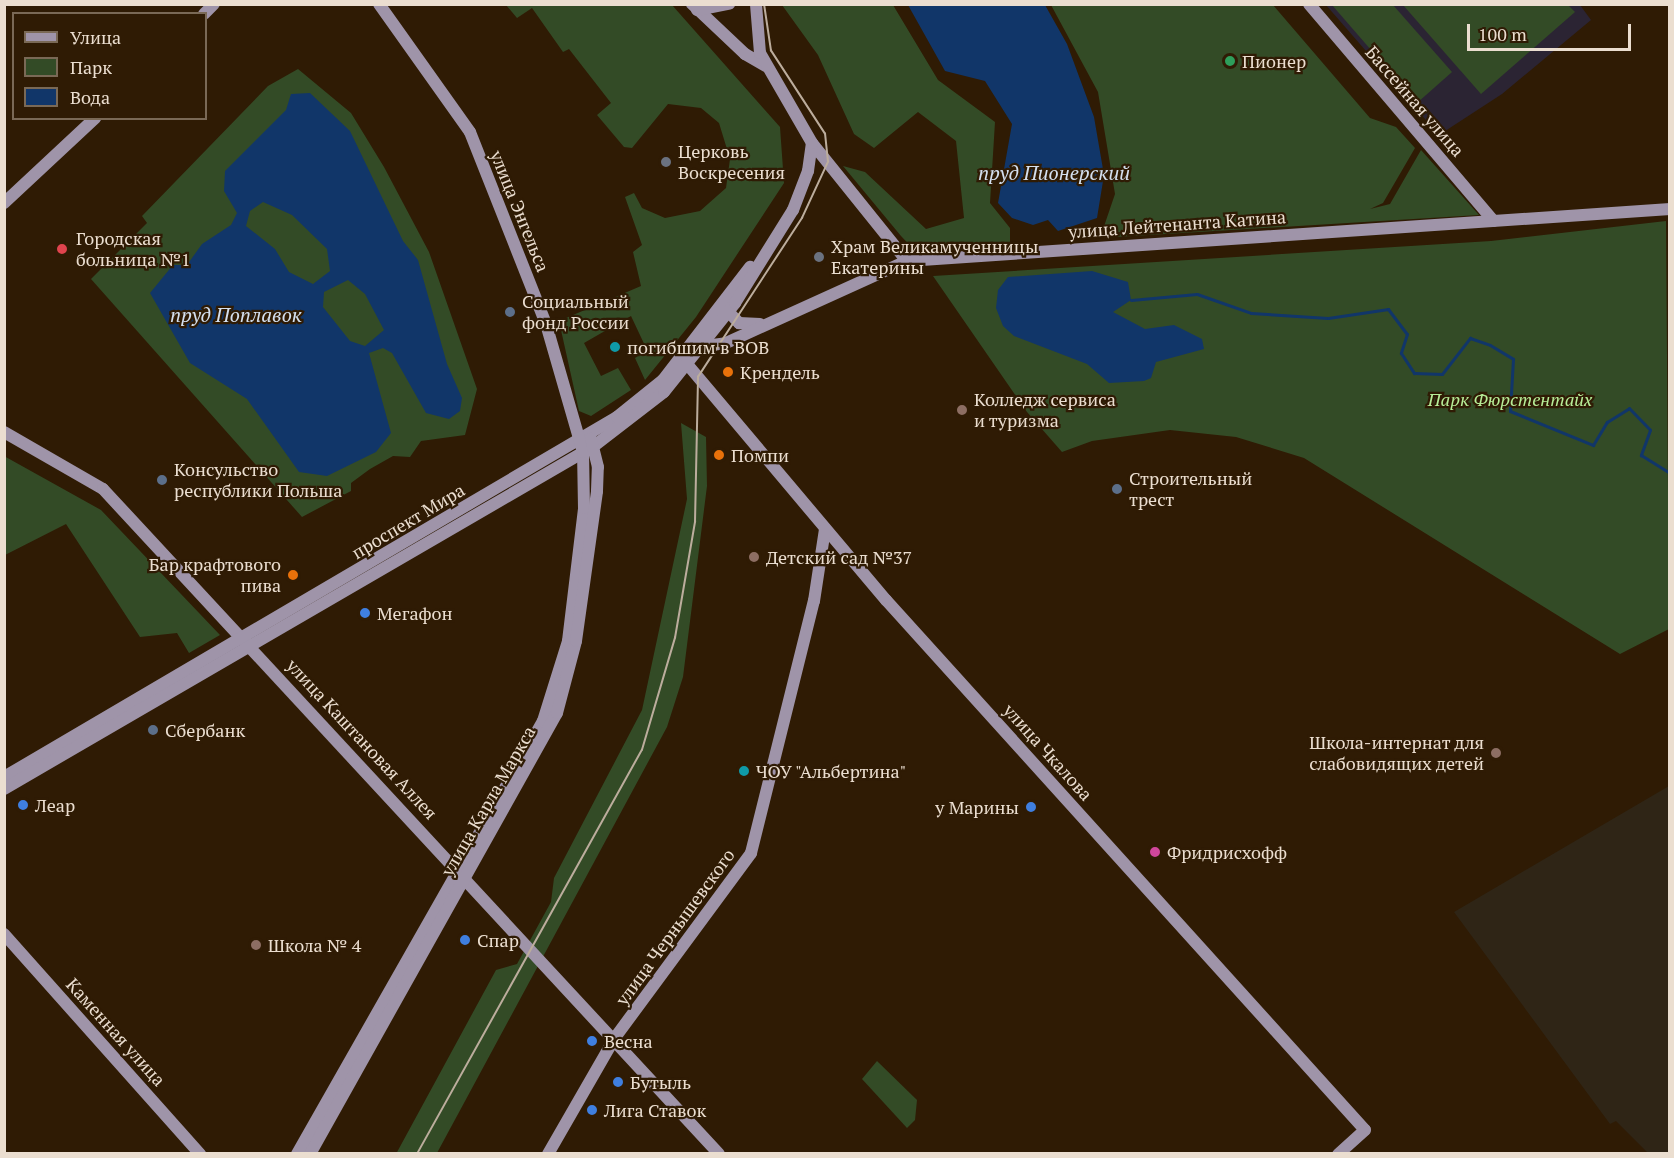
<!DOCTYPE html>
<html>
<head>
<meta charset="utf-8">
<style>
  body { margin:0 }
  #map { position:relative; width:1674px; height:1158px; overflow:hidden; background:#2f1b04; font-family:"PT Serif",serif }
  div>[style] { position:absolute }
  [style*='--x'] { left:calc(var(--x)*1px); top:calc(var(--y)*1px); width:calc(var(--w)*1px); rotate:calc(var(--a)*1deg) }
  .commercial>* { inset:0; background:#2b2433 }
  .industrial>* { inset:0; background:#2f2516 }
  .green>* { inset:0; background:#334b26 }
  .water>* { inset:0; background:#113669 }
  .stream>* { height:3px; margin:-1.5px; padding:0 1.5px; transform-origin:1.5px; border-radius:1.5px; background:#113669 }
  .secondary>* { height:12px; margin:-6px; padding:0 6px; transform-origin:6px; border-radius:6px; background:#9f94a9 }
  .tram>* { height:1.5px; margin:-0.75px; padding:0 0.75px; transform-origin:0.75px; border-radius:0.75px; background:#bcad9d }
  .dots>* { width:16px; height:16px; translate:-50% -50%; box-sizing:border-box; border:3px solid #2f1b04; border-radius:50% }
  span { translate:-50% -50%; white-space:nowrap; text-align:center; line-height:1.15; -webkit-text-stroke:4.5px #2f1b04; paint-order:stroke }
  .poi-label { font-size:18px; color:#ebded0 }
  .left { translate:0 -50%; text-align:left }
  .right { translate:-100% -50%; text-align:right }
  .street-label { font-size:18px; color:#ebded0 }
  .park-label { font-size:18px; color:#b7ee98; font-style:italic }
  .water-label { font-size:20px; color:#d4e0f0; font-style:italic }
  .frame { position:absolute; inset:0; border:6px solid #ebded0; pointer-events:none }
  .legend { position:absolute; left:12px; top:12px; width:195px; height:108px; box-sizing:border-box; background:#2f1b04; border:2px solid #7a6956; margin:0; padding:8px 10px; list-style:none; font-size:18px; color:#ebded0 }
  .legend li { display:flex; align-items:center; gap:12px; height:30px }
  .legend b { width:30px; border:2px solid #7a6956 }
  .scale { position:absolute; left:1467px; top:24px; width:164px; height:27px; box-sizing:border-box; border:3px solid #ebded0; border-top:0; padding-left:8px; font-size:18px; line-height:21px; white-space:nowrap; color:#ebded0; -webkit-text-stroke:4px #2f1b04; paint-order:stroke }
</style>
</head>
<body>
<div id="map">
  <div class="commercial">
    <i style="clip-path:polygon(1326px 5px,1580px 5px,1591px 20px,1502px 94px,1439px 135px)"></i>
  </div>
  <div class="industrial">
    <i style="clip-path:polygon(1669px 786px,1669px 1153px,1648px 1153px,1616px 1121px,1610px 1124px,1454px 912px)"></i>
  </div>
  <div class="green">
    <i style="clip-path:polygon(506px 5px,672px 5px,780px 127px,784px 183px,696px 317px,645px 380px,635px 358px,647px 350px,631px 316px,584px 343px,601px 376px,618px 368px,631px 390px,591px 416px,579px 411px,559px 321px,641px 286px,633px 252px,642px 245px,625px 197px,634px 193px,642px 208px,665px 218px,700px 211px,726px 188px,730px 159px,719px 123px,701px 108px,668px 104px,632px 148px,624px 147px,597px 115px,611px 103px,569px 49px,563px 52px,532px 8px,517px 18px)"></i>
    <i style="clip-path:polygon(782px 5px,893px 5px,938px 80px,995px 122px,990px 203px,1010px 228px,1010px 243px,918px 254px,901px 236px,843px 166px,865px 172px,926px 229px,964px 218px,956px 141px,918px 112px,874px 148px,854px 134px,818px 55px)"></i>
    <i style="clip-path:polygon(1051px 5px,1273px 5px,1370px 118px,1396px 127px,1415px 148px,1383px 203px,1370px 209px,1390px 204px,1421px 150px,1479px 215px,1100px 238px,1115px 194px,1098px 92px)"></i>
    <i style="clip-path:polygon(1332px 5px,1393px 5px,1452px 72px,1417px 103px)"></i>
    <i style="clip-path:polygon(1568px 5px,1575px 12px,1481px 94px,1403px 5px)"></i>
    <i style="clip-path:polygon(298px 69px,351px 113px,384px 167px,429px 252px,477px 389px,465px 435px,421px 441px,410px 457px,393px 456px,370px 469px,351px 483px,351px 491px,302px 517px,91px 279px,147px 223px,142px 216px,268px 86px)"></i>
    <i style="clip-path:polygon(1666px 221px,1669px 629px,1620px 654px,1304px 458px,1236px 437px,1170px 430px,1092px 441px,1062px 452px,1027px 412px,933px 276px,1491px 241px)"></i>
    <i style="clip-path:polygon(681px 423px,706px 437px,707px 486px,683px 677px,667px 727px,437px 1153px,396px 1154px,496px 970px,517px 964px,551px 902px,554px 878px,642px 710px,687px 499px)"></i>
    <i style="clip-path:polygon(4px 456px,101px 510px,220px 635px,189px 653px,177px 633px,140px 637px,66px 524px,5px 555px)"></i>
    <i style="clip-path:polygon(877px 1061px,917px 1100px,915px 1120px,907px 1128px,862px 1079px)"></i>
  </div>
  <div class="water">
    <i style="clip-path:polygon(908px 5px,1045px 5px,1067px 44px,1094px 117px,1104px 175px,1097px 218px,1058px 231px,1048px 220px,1033px 225px,1012px 218px,998px 203px,1012px 124px,985px 81px,945px 71px)"></i>
    <i style="clip-path:polygon(evenodd,310px 93px,350px 131px,403px 241px,418px 260px,447px 364px,462px 398px,460px 411px,449px 419px,426px 413px,392px 353px,383px 348px,369px 353px,391px 433px,376px 452px,327px 476px,299px 472px,247px 399px,190px 363px,150px 293px,173px 265px,187px 265px,202px 244px,231px 225px,237px 213px,224px 191px,225px 171px,286px 110px,291px 94px,310px 93px,263px 202px,292px 215px,327px 249px,330px 271px,313px 284px,289px 272px,275px 249px,246px 226px,250px 211px,263px 202px,310px 93px,348px 280px,365px 294px,384px 330px,365px 346px,350px 341px,323px 307px,324px 292px,348px 280px)"></i>
    <i style="clip-path:polygon(1092px 271px,1128px 282px,1131px 300px,1113px 312px,1145px 329px,1174px 325px,1202px 339px,1204px 349px,1156px 362px,1151px 378px,1144px 381px,1109px 383px,1087px 364px,1014px 336px,1003px 326px,996px 308px,998px 290px,1008px 277px)"></i>
  </div>
  <div class="stream">
    <i style="--x:1131;--y:300;--w:66;--a:-5.2"></i>
    <i style="--x:1197;--y:294;--w:57;--a:19.4"></i>
    <i style="--x:1251;--y:313;--w:77;--a:3.7"></i>
    <i style="--x:1328;--y:318;--w:61;--a:-8.5"></i>
    <i style="--x:1388;--y:309;--w:31;--a:53"></i>
    <i style="--x:1407;--y:334;--w:20;--a:108"></i>
    <i style="--x:1401;--y:353;--w:24;--a:57"></i>
    <i style="--x:1414;--y:373;--w:28;--a:2"></i>
    <i style="--x:1442;--y:374;--w:46;--a:-52.1"></i>
    <i style="--x:1470;--y:338;--w:21;--a:19"></i>
    <i style="--x:1490;--y:345;--w:27;--a:31"></i>
    <i style="--x:1513;--y:359;--w:52;--a:93.3"></i>
    <i style="--x:1510;--y:411;--w:90;--a:22.3"></i>
    <i style="--x:1593;--y:445;--w:27;--a:-59"></i>
    <i style="--x:1607;--y:422;--w:26;--a:-32"></i>
    <i style="--x:1629;--y:408;--w:30;--a:46"></i>
    <i style="--x:1650;--y:430;--w:27;--a:110"></i>
    <i style="--x:1641;--y:455;--w:34;--a:32"></i>
  </div>
  <div class="secondary">
    <i style="--x:692;--y:4;--w:73;--a:43.3"></i>
    <i style="--x:745;--y:54;--w:24;--a:30"></i>
    <i style="--x:1309;--y:4;--w:285;--a:49.6"></i>
    <i style="--x:697;--y:10;--w:33;--a:-11"></i>
    <i style="--x:204;--y:14;--w:14;--a:-45"></i>
    <i style="--x:812;--y:143;--w:151;--a:51.2"></i>
    <i style="--x:4;--y:203;--w:125;--a:-43"></i>
    <i style="--x:725;--y:308;--w:21;--a:47"></i>
    <i style="--x:739;--y:323;--w:21;--a:3"></i>
    <i style="--x:705;--y:346;--w:21;--a:-8"></i>
    <i style="--x:726;--y:343;--w:199;--a:-24.4"></i>
    <i style="--x:907;--y:261;--w:765;--a:-3.9"></i>
    <i style="--x:682;--y:358;--w:317;--a:49.9"></i>
    <i style="--x:886;--y:600;--w:714;--a:47.89"></i>
    <i style="--x:1365;--y:1130;--w:36;--a:138"></i>
    <i style="--x:4;--y:432;--w:114;--a:29.9"></i>
    <i style="--x:103;--y:489;--w:906;--a:47.19"></i>
    <i style="--x:4;--y:777;--w:711;--a:-30.42"></i>
    <i style="--x:617;--y:417;--w:59;--a:-38.8"></i>
    <i style="--x:663;--y:380;--w:143;--a:-52.4"></i>
    <i style="--x:4;--y:789;--w:682;--a:-30.17"></i>
    <i style="--x:594;--y:446;--w:88;--a:-37.6"></i>
    <i style="--x:664;--y:392;--w:114;--a:-51.4"></i>
    <i style="--x:735;--y:303;--w:110;--a:-58.1"></i>
    <i style="--x:793;--y:210;--w:42;--a:-69"></i>
    <i style="--x:808;--y:171;--w:28;--a:-82"></i>
    <i style="--x:812;--y:143;--w:104;--a:-120"></i>
    <i style="--x:760;--y:53;--w:49;--a:-94.7"></i>
    <i style="--x:4;--y:934;--w:295;--a:48.3"></i>
    <i style="--x:297;--y:1154;--w:498;--a:-60.4"></i>
    <i style="--x:543;--y:721;--w:84;--a:-72.6"></i>
    <i style="--x:568;--y:641;--w:134;--a:-83.1"></i>
    <i style="--x:584;--y:508;--w:56;--a:-91"></i>
    <i style="--x:583;--y:452;--w:133;--a:-106.1"></i>
    <i style="--x:546;--y:324;--w:206;--a:-111.6"></i>
    <i style="--x:470;--y:132;--w:157;--a:-125.4"></i>
    <i style="--x:310;--y:1154;--w:505;--a:-60.75"></i>
    <i style="--x:557;--y:713;--w:74;--a:-75.2"></i>
    <i style="--x:576;--y:641;--w:151;--a:-82"></i>
    <i style="--x:597;--y:491;--w:24;--a:-88"></i>
    <i style="--x:598;--y:467;--w:29;--a:-104"></i>
    <i style="--x:548;--y:1154;--w:133;--a:-60.1"></i>
    <i style="--x:614;--y:1039;--w:231;--a:-53.6"></i>
    <i style="--x:751;--y:853;--w:260;--a:-76"></i>
    <i style="--x:814;--y:601;--w:73;--a:-81.3"></i>
  </div>
  <div class="tram">
    <i style="--x:417;--y:1154;--w:462;--a:-60.9"></i>
    <i style="--x:642;--y:750;--w:117;--a:-73.6"></i>
    <i style="--x:675;--y:638;--w:118;--a:-80.2"></i>
    <i style="--x:695;--y:522;--w:145;--a:-88.8"></i>
    <i style="--x:698;--y:377;--w:190;--a:-56.8"></i>
    <i style="--x:802;--y:218;--w:62;--a:-65.1"></i>
    <i style="--x:828;--y:162;--w:28;--a:-96"></i>
    <i style="--x:825;--y:134;--w:99;--a:-123"></i>
    <i style="--x:771;--y:51;--w:48;--a:-98.5"></i>
  </div>
  <div class="dots">
    <i style="left:1230px;top:61px;background:#2e9e5b"></i>
    <i style="left:666px;top:162px;background:#6b7280"></i>
    <i style="left:62px;top:249px;background:#e0444e"></i>
    <i style="left:819px;top:257px;background:#6b7280"></i>
    <i style="left:510px;top:312px;background:#5c6f8a"></i>
    <i style="left:615px;top:347px;background:#0f9aa8"></i>
    <i style="left:728px;top:372px;background:#e8710a"></i>
    <i style="left:962px;top:410px;background:#8d6e63"></i>
    <i style="left:719px;top:455px;background:#e8710a"></i>
    <i style="left:162px;top:480px;background:#5c6f8a"></i>
    <i style="left:1117px;top:489px;background:#5c6f8a"></i>
    <i style="left:754px;top:557px;background:#8d6e63"></i>
    <i style="left:293px;top:575px;background:#e8710a"></i>
    <i style="left:365px;top:613px;background:#3f7fe0"></i>
    <i style="left:153px;top:730px;background:#5c6f8a"></i>
    <i style="left:1496px;top:753px;background:#8d6e63"></i>
    <i style="left:744px;top:771px;background:#0f9aa8"></i>
    <i style="left:23px;top:805px;background:#3f7fe0"></i>
    <i style="left:1031px;top:807px;background:#3f7fe0"></i>
    <i style="left:1155px;top:852px;background:#d1479c"></i>
    <i style="left:465px;top:940px;background:#3f7fe0"></i>
    <i style="left:256px;top:945px;background:#8d6e63"></i>
    <i style="left:592px;top:1041px;background:#3f7fe0"></i>
    <i style="left:618px;top:1082px;background:#3f7fe0"></i>
    <i style="left:592px;top:1110px;background:#3f7fe0"></i>
  </div>
  <div class="poi-label">
    <span class="left" style="left:1242px;top:61px">Пионер</span>
    <span class="left" style="left:678px;top:162px">Церковь<br>Воскресения</span>
    <span class="left" style="left:76px;top:249px">Городская<br>больница №1</span>
    <span class="left" style="left:831px;top:257px">Храм Великамученницы<br>Екатерины</span>
    <span class="left" style="left:522px;top:312px">Социальный<br>фонд России</span>
    <span class="left" style="left:627px;top:347px">погибшим в ВОВ</span>
    <span class="left" style="left:740px;top:372px">Крендель</span>
    <span class="left" style="left:974px;top:410px">Колледж сервиса<br>и туризма</span>
    <span class="left" style="left:731px;top:455px">Помпи</span>
    <span class="left" style="left:174px;top:480px">Консульство<br>республики Польша</span>
    <span class="left" style="left:1129px;top:489px">Строительный<br>трест</span>
    <span class="left" style="left:766px;top:557px">Детский сад №37</span>
    <span class="right" style="left:281px;top:575px">Бар крафтового<br>пива</span>
    <span class="left" style="left:377px;top:613px">Мегафон</span>
    <span class="left" style="left:165px;top:730px">Сбербанк</span>
    <span class="right" style="left:1484px;top:753px">Школа-интернат для<br>слабовидящих детей</span>
    <span class="left" style="left:756px;top:771px">ЧОУ "Альбертина"</span>
    <span class="left" style="left:35px;top:805px">Леар</span>
    <span class="right" style="left:1019px;top:807px">у Марины</span>
    <span class="left" style="left:1167px;top:852px">Фридрисхофф</span>
    <span class="left" style="left:477px;top:940px">Спар</span>
    <span class="left" style="left:268px;top:945px">Школа № 4</span>
    <span class="left" style="left:604px;top:1041px">Весна</span>
    <span class="left" style="left:630px;top:1082px">Бутыль</span>
    <span class="left" style="left:604px;top:1110px">Лига Ставок</span>
  </div>
  <div class="street-label">
    <span style="left:1415px;top:101px;rotate:49deg">Бассейная улица</span>
    <span style="left:520px;top:211px;rotate:68deg">улица Энгельса</span>
    <span style="left:1177px;top:224px;rotate:-4deg">улица Лейтенанта Катина</span>
    <span style="left:408px;top:521px;rotate:-31deg">проспект Мира</span>
    <span style="left:362px;top:739px;rotate:47deg">улица Каштановая Аллея</span>
    <span style="left:1048px;top:752px;rotate:48deg">улица Чкалова</span>
    <span style="left:488px;top:801px;rotate:-60deg">улица Карла Маркса</span>
    <span style="left:675px;top:927px;rotate:-54deg">улица Чернышевского</span>
    <span style="left:116px;top:1032px;rotate:48deg">Каменная улица</span>
  </div>
  <div class="park-label">
    <span style="left:1510px;top:399px">Парк Фюрстентайх</span>
  </div>
  <div class="water-label">
    <span style="left:1054px;top:172px">пруд Пионерский</span>
    <span style="left:236px;top:314px">пруд Поплавок</span>
  </div>
  <div class="frame"></div>
  <ul class="legend">
  <li><b style="height:8px;background:#9f94a9"></b>Улица</li>
  <li><b style="height:16px;background:#334b26"></b>Парк</li>
  <li><b style="height:16px;background:#113669"></b>Вода</li>
  </ul>
  <div class="scale">100 m</div>
</div>
</body>
</html>
